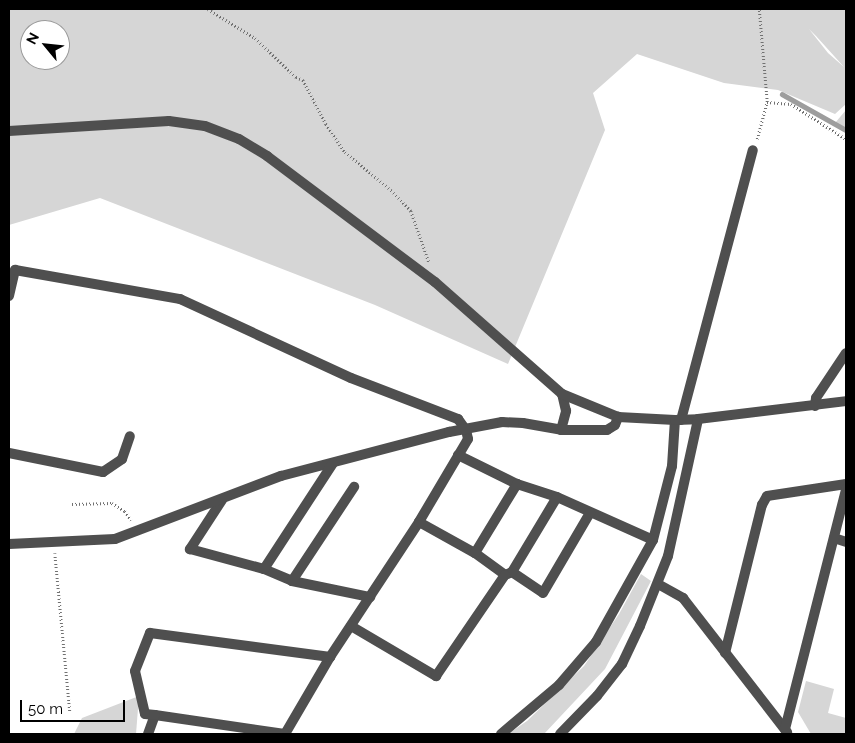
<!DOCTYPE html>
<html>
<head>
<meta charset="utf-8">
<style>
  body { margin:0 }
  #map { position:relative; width:855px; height:743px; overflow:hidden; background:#fff; font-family:Raleway,sans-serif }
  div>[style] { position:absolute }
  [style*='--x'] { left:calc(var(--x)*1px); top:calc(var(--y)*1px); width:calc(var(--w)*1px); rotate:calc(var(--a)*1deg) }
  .green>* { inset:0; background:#d6d6d6 }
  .stream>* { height:4.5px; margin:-2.25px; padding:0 2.25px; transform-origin:2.25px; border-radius:2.25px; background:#9d9d9d }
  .path>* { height:2.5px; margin-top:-1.25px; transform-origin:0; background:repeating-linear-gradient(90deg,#717171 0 1px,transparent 0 3.5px) }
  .minor>* { height:10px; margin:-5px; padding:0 5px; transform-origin:5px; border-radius:5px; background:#4f4f4f }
  .tertiary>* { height:10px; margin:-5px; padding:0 5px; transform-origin:5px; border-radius:5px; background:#4f4f4f }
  span { translate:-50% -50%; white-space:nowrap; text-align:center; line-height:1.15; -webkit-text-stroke:4px #fff; paint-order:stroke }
  .frame { position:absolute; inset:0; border:10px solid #000; pointer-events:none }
  .north { position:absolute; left:20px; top:20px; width:50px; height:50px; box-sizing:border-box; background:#fff; border:1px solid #999; border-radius:50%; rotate:298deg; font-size:14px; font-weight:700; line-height:20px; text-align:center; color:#000 }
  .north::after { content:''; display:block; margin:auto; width:18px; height:22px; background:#000; clip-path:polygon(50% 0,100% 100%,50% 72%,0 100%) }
  .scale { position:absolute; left:20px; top:700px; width:105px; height:22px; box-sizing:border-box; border:2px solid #000; border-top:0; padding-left:6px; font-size:15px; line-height:18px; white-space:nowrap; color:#000; -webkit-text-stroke:4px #fff; paint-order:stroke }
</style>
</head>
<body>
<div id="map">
  <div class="green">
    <i style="clip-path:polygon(evenodd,9px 9px,846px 9px,846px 104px,835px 114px,778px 90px,724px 83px,637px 54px,593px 93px,605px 130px,508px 364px,375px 305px,100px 198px,9px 225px,9px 9px,809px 29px,816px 36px,844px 67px,828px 53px,809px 29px,9px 9px,30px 30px,60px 30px,60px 60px,30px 60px,30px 30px)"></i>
    <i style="clip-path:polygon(846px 110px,846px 129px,835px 123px)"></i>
    <i style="clip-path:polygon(641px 574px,651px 581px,605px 669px,544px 734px,508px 734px,527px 721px,584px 666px,619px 614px)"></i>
    <i style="clip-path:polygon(806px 681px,834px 689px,828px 713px,846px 718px,846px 734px,811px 734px,798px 712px)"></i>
    <i style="clip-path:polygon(139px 696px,136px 734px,74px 734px,82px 718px)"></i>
  </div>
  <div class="stream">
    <i style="--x:782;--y:94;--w:73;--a:29.4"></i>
  </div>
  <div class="path">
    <i style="--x:208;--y:9;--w:55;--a:31.7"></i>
    <i style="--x:255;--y:38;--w:57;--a:43.6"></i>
    <i style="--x:296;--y:77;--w:8;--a:23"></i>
    <i style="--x:303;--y:80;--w:50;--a:62.4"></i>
    <i style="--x:326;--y:124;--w:34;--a:56"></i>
    <i style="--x:345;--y:152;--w:60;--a:39.6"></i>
    <i style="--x:391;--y:190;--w:29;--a:46"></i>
    <i style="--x:411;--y:211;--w:54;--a:70.6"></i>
    <i style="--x:767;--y:102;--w:24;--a:5"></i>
    <i style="--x:791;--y:104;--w:65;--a:32.5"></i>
    <i style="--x:757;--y:139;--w:38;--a:-75"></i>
    <i style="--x:767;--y:102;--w:93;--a:-94.9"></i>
    <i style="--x:72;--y:504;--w:40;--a:-1.4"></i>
    <i style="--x:112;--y:503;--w:15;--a:32"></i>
    <i style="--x:125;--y:511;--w:11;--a:56"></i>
    <i style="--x:55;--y:553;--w:159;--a:84.6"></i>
  </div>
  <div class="minor">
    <i style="--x:9;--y:296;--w:27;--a:-77"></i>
    <i style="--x:15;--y:270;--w:168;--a:10"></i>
    <i style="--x:180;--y:299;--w:188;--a:24.8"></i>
    <i style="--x:351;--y:378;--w:115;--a:21"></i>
    <i style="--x:458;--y:419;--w:14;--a:54"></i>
    <i style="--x:466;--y:430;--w:9;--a:77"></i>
    <i style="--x:468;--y:439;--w:96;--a:120.6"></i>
    <i style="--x:419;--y:522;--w:162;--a:123.4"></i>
    <i style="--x:330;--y:657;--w:89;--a:120.3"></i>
    <i style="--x:815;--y:406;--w:8;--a:-83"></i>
    <i style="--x:816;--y:398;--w:54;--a:-56.3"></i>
    <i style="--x:681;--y:420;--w:279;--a:-75.1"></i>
    <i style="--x:561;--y:430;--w:20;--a:-75"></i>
    <i style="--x:566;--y:411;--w:17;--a:-103"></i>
    <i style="--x:9;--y:453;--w:96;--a:11.4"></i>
    <i style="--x:103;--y:472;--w:23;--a:-34"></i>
    <i style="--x:122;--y:459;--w:24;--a:-71"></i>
    <i style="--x:458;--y:455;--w:66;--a:26.2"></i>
    <i style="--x:517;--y:484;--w:42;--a:18"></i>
    <i style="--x:557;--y:497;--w:105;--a:24.1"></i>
    <i style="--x:653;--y:540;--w:76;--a:-75.6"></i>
    <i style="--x:672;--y:466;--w:46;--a:-86.3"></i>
    <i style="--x:222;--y:500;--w:59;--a:123.1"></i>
    <i style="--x:190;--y:549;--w:77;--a:15.1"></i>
    <i style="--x:264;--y:569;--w:30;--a:23"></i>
    <i style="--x:292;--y:581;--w:80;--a:11.6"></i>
    <i style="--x:419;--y:522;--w:64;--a:29"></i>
    <i style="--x:475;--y:553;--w:37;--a:36"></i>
    <i style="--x:505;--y:575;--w:8;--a:-23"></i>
    <i style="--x:512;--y:572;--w:37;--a:34"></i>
    <i style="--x:543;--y:593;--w:93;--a:-59.6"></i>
    <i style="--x:834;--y:538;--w:13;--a:18"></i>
    <i style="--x:9;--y:544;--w:106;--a:-2.7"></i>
    <i style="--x:115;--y:539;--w:178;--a:-20.8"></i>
    <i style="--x:281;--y:476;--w:174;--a:-14.7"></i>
    <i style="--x:449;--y:432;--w:54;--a:-10.7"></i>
    <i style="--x:502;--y:422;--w:21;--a:3"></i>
    <i style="--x:523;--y:423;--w:39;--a:10"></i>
    <i style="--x:561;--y:430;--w:46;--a:0"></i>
    <i style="--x:607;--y:430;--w:9;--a:-32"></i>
    <i style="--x:615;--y:425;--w:9;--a:-69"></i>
    <i style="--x:475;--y:553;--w:81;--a:-58.7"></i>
    <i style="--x:264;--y:569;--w:126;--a:-56.9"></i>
    <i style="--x:512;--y:572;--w:87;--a:-59"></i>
    <i style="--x:292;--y:581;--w:113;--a:-56.6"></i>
    <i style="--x:658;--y:584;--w:29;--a:29"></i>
    <i style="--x:683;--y:598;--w:170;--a:52.2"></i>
    <i style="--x:351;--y:626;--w:99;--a:30.5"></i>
    <i style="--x:436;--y:676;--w:122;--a:-55.7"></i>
    <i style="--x:725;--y:653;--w:153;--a:-76"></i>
    <i style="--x:762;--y:505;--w:10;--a:-61"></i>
    <i style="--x:767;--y:496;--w:80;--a:-8.6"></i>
    <i style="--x:155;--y:715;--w:131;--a:8.3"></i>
    <i style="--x:785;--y:729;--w:248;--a:-75.7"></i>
    <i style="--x:148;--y:734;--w:20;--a:-70"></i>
    <i style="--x:155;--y:715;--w:10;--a:-174"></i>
    <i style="--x:145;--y:714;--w:44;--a:-103.1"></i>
    <i style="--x:135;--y:671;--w:41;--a:-68.5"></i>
    <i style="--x:150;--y:633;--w:182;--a:7.6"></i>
    <i style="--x:501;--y:734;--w:76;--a:-40.2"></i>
    <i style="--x:559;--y:685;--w:57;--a:-49.3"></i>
    <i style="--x:596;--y:642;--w:117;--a:-60.8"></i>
  </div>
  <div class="tertiary">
    <i style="--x:9;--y:131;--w:160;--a:-3.6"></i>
    <i style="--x:169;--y:121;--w:36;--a:8"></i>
    <i style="--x:205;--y:126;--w:36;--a:21"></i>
    <i style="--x:239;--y:139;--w:33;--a:31"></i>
    <i style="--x:267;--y:156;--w:210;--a:36.9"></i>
    <i style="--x:435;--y:282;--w:169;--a:41.4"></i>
    <i style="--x:562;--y:394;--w:61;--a:22.3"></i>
    <i style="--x:618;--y:417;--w:57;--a:3"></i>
    <i style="--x:675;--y:420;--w:23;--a:-2"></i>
    <i style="--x:698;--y:419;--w:149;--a:-6.9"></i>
    <i style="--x:560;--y:734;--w:53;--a:-45.8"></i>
    <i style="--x:597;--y:696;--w:41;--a:-52"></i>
    <i style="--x:622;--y:664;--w:42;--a:-64.7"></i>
    <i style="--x:640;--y:626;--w:75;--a:-68.2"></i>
    <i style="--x:668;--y:556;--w:140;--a:-77.6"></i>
  </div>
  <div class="frame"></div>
  <div class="north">N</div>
  <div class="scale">50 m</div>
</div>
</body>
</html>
